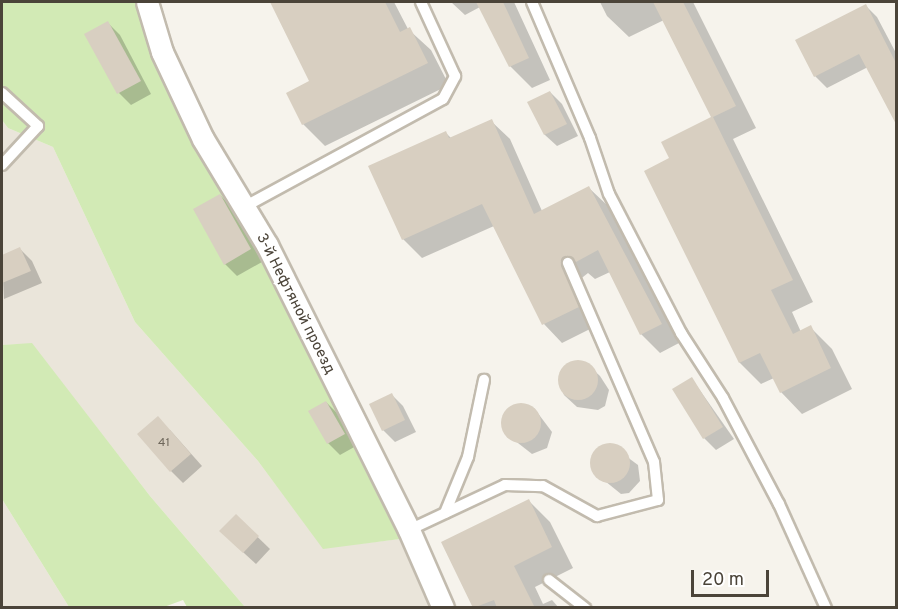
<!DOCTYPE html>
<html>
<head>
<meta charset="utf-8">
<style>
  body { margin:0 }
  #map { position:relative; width:898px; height:609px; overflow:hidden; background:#f6f3ec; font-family:Overpass,sans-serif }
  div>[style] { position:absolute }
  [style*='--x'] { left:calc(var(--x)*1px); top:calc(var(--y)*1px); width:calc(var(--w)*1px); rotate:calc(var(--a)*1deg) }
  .residential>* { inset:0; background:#eae5da }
  .green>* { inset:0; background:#d2eab5 }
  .shadow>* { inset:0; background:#0003 }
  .building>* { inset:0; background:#d8cfc1 }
  .round { border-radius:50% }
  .roads { filter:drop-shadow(2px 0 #c2bbae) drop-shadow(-2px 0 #c2bbae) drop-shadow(0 2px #c2bbae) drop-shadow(0 -2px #c2bbae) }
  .lane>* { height:10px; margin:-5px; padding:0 5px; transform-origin:5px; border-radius:5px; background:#fff }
  .street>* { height:21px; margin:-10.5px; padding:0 10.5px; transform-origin:10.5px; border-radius:10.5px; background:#fff }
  span { translate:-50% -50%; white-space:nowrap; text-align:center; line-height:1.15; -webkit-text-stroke:4.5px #fff; paint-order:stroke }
  .number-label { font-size:12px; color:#6e675b }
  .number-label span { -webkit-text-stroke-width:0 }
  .street-label { font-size:15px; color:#4b4439 }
  .frame { position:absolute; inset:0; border:3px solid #4b4439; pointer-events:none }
  .scale { position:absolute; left:691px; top:570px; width:78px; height:27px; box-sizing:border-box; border:3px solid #4b4439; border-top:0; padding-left:8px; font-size:18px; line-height:21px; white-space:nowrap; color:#4b4439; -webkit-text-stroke:4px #fff; paint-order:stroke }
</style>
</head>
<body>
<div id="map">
  <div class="residential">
    <i style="clip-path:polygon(2px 120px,8px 128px,53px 147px,135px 322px,258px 461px,323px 548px,400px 539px,431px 607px,245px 607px,150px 496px,32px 344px,2px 345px)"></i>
    <i style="clip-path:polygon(2px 499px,69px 607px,2px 607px)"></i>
  </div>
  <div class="green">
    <i style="clip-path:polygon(2px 2px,137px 2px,154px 61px,193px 143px,260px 252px,400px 539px,323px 549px,258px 461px,135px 322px,53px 147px,8px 128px,2px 120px)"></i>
    <i style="clip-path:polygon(32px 343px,150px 496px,245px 607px,187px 607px,183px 600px,164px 607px,69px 607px,2px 499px,2px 345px)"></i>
  </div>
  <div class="shadow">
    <i style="clip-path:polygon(272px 2px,394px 2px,408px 29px,431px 50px,449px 85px,325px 146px,303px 124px,311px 82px)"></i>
    <i style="clip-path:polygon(451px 2px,514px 2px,550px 80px,532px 88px,510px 66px,480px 7px,465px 15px)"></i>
    <i style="clip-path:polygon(600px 2px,693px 2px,756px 128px,733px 139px,813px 302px,792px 312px,801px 332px,810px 327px,832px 349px,852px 389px,802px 414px,781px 392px,774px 378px,761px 384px,740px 363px,646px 171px,671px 159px,713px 118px,664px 20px,629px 37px,607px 16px)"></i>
    <i style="clip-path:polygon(865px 5px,877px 17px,896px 53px,896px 112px,868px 67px,827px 88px,815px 76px)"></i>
    <i style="clip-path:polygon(108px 23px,120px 35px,151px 94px,131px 105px,119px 93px,86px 34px)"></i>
    <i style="clip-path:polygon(550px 92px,562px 104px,578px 136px,557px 146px,545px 135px,529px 103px)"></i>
    <i style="clip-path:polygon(491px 121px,510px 139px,542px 211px,589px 188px,608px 206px,679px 343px,660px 353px,641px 334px,610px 272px,595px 279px,588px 273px,578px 281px,596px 326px,562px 343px,544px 324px,494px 226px,422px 258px,403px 239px,446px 133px,452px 139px)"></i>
    <i style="clip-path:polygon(220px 195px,232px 207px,262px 262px,237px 276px,225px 264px)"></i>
    <i style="clip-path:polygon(20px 249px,32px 261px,42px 283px,4px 299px,2px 257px)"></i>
    <i style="clip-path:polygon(571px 363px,587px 364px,600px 376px,609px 390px,605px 406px,598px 410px,577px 407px,564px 395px,560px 383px,565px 367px)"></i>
    <i style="clip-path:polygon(692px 379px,734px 439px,716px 450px,704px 438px,674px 390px)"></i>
    <i style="clip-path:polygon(391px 394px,403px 406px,416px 432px,395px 442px,383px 430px)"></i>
    <i style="clip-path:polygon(326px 402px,338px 414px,356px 446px,340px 455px,328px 443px,310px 411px)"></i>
    <i style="clip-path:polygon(522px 405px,534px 408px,552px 432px,547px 448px,532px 454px,505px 433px,503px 417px,507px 411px)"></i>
    <i style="clip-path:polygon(170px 430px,202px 466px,183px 483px,171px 471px)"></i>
    <i style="clip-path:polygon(611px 445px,638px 465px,640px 481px,629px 493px,621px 494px,595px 473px,593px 457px,596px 451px)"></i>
    <i style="clip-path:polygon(529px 501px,550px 522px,573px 568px,535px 587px,543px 604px,552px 600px,559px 608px,475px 608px,443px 543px)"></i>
    <i style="clip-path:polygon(236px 516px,270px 549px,256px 564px,233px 543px)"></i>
  </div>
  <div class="building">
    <i style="clip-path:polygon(270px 2px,385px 2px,400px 32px,410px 27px,428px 63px,302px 125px,286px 93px,309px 81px)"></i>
    <i style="clip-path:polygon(476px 2px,503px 2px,529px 58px,509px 67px)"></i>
    <i style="clip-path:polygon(653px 2px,683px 2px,736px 106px,713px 117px,793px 280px,771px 290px,793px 334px,811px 325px,831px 368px,780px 393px,760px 353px,739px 363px,644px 171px,669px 158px,661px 142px,711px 117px)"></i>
    <i style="clip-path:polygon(866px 4px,897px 65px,897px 126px,859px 54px,814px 77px,795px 40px)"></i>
    <i style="clip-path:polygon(108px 21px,141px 81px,117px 94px,84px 34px)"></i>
    <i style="clip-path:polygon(550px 91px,567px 124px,544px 135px,527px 102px)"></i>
    <i style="clip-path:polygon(492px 119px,534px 214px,589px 186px,662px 324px,640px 335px,598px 250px,576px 262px,569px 256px,562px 259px,579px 307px,542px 325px,482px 204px,402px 240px,368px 166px,446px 131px,449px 138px)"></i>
    <i style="clip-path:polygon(220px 194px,251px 249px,224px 265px,193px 209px)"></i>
    <i style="clip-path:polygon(20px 247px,31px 271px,2px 283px,2px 255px)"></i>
    <i class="round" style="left:558px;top:360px;width:40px;height:40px"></i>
    <i style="clip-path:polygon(692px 377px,723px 427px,703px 439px,672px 389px)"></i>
    <i style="clip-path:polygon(392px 393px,405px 420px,382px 431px,369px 404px)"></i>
    <i style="clip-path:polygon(326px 401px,345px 434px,327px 444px,308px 411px)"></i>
    <i class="round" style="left:501px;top:403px;width:40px;height:40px"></i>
    <i style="clip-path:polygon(158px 416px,191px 454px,170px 472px,137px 434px)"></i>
    <i class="round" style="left:590px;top:443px;width:40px;height:40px"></i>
    <i style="clip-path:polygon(529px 499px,552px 547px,514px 566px,535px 608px,497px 608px,494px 600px,473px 608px,441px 542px)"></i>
    <i style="clip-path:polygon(236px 514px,259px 536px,243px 553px,219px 531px)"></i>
  </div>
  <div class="roads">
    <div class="lane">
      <i style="--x:532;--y:2;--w:148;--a:66.9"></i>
      <i style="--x:590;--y:138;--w:59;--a:71.3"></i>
      <i style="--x:609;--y:194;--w:157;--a:62.6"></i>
      <i style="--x:681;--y:333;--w:77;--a:57.1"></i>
      <i style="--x:723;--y:398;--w:120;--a:62.2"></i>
      <i style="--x:779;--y:504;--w:114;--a:65.7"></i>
      <i style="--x:2;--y:93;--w:49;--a:42.5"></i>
      <i style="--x:38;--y:126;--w:53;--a:132.7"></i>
      <i style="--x:244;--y:207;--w:226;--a:-28.5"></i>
      <i style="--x:443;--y:99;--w:26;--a:-62"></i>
      <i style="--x:455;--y:76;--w:81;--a:-114.7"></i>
      <i style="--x:445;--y:513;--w:61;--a:-67.7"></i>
      <i style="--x:468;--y:457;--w:79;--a:-78.3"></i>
      <i style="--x:409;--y:530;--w:106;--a:-25.1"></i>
      <i style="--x:505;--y:485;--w:38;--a:2"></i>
      <i style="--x:543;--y:486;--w:62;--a:29.1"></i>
      <i style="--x:597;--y:516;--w:63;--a:-14.7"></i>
      <i style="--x:658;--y:500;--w:38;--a:-96"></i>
      <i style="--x:654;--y:462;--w:217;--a:-113.4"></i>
      <i style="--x:549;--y:580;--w:46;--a:37.9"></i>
    </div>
    <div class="street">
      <i style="--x:147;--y:2;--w:52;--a:73.3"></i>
      <i style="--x:162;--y:52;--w:96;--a:64.8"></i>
      <i style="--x:203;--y:139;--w:124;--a:58.9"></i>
      <i style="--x:267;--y:245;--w:318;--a:63.5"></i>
      <i style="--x:409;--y:530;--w:85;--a:66.4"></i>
    </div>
  </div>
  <div class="number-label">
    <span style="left:164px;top:444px">41</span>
  </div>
  <div class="street-label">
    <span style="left:295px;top:304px;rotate:63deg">3-й Нефтяной проезд</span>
  </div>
  <div class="frame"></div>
  <div class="scale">20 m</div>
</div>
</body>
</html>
